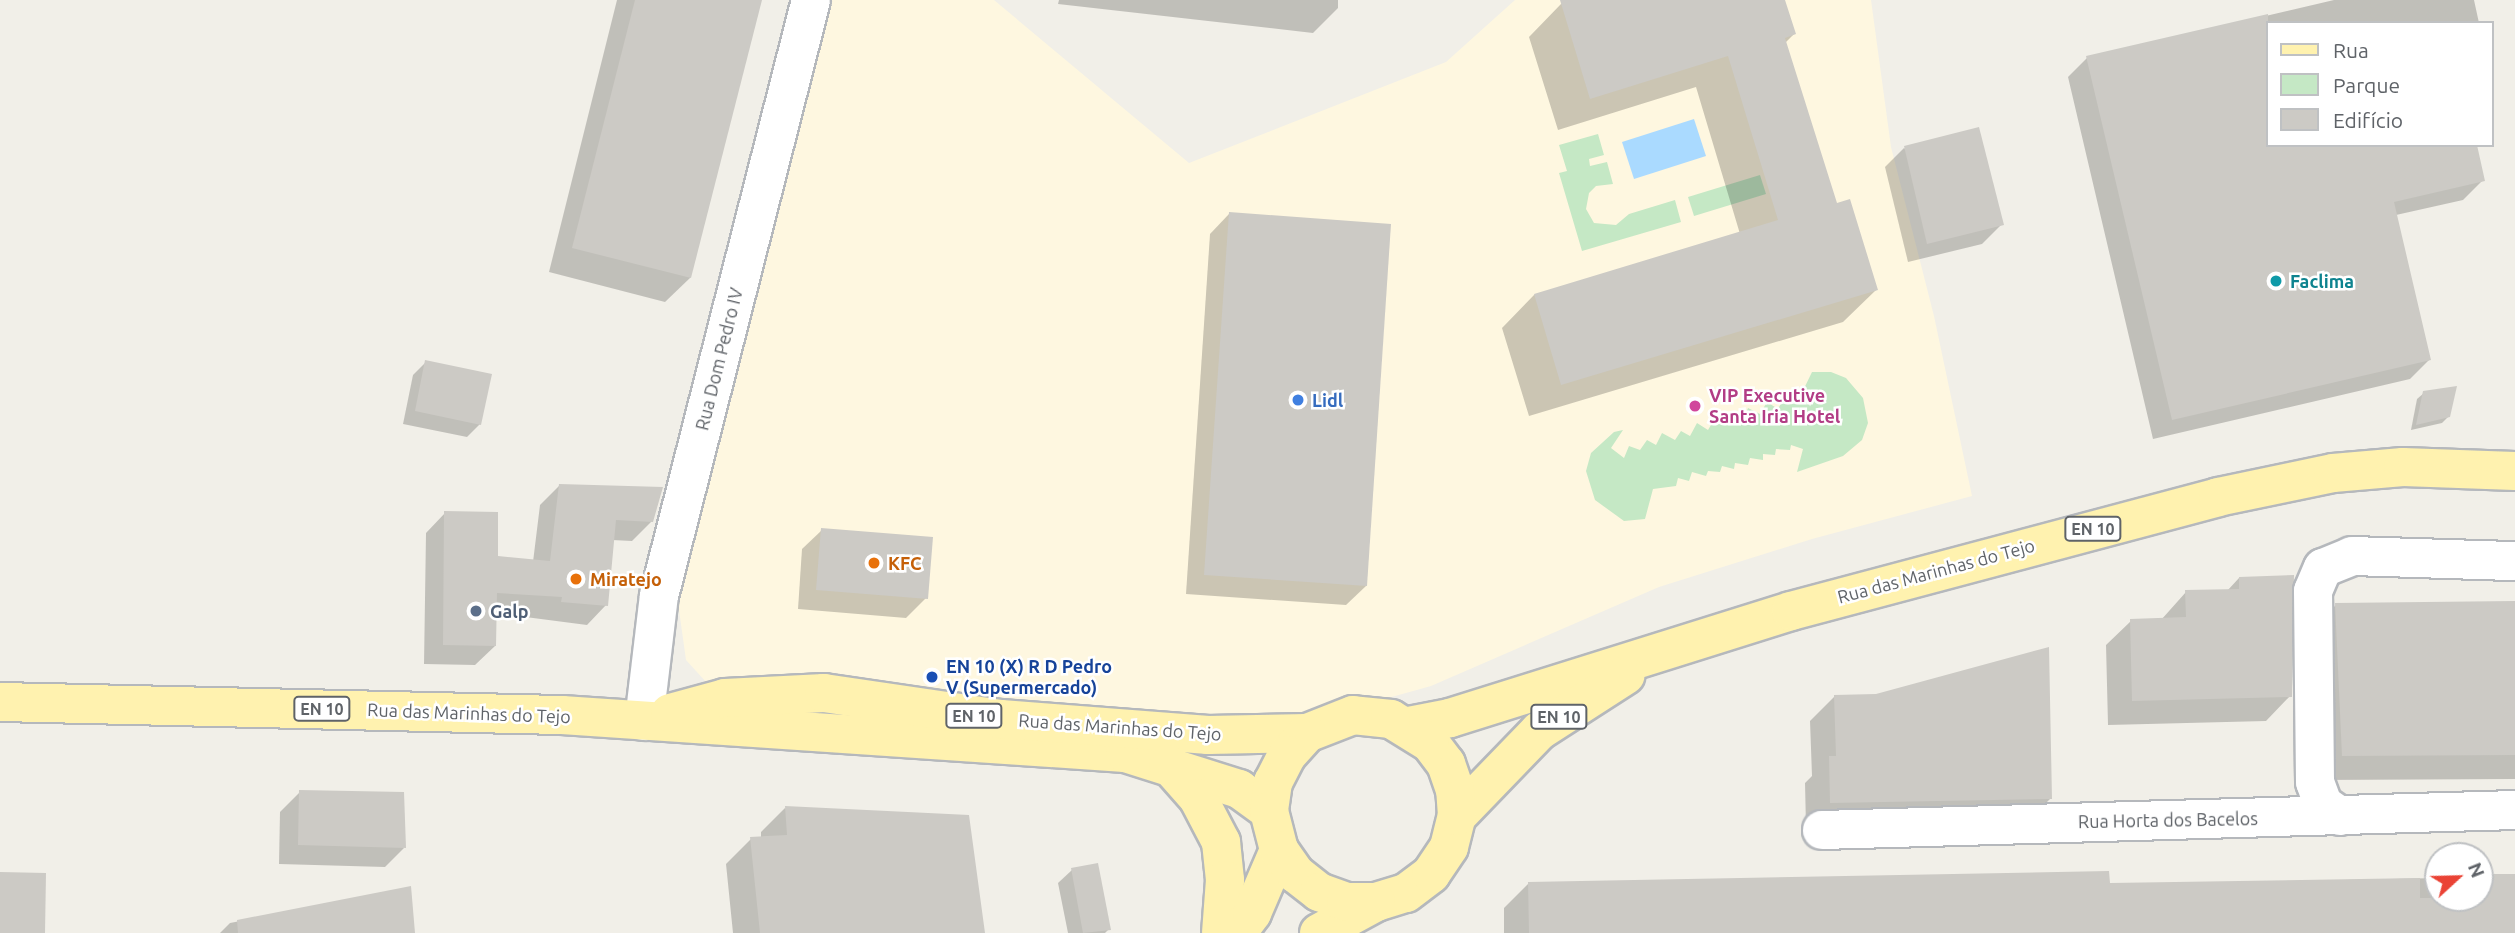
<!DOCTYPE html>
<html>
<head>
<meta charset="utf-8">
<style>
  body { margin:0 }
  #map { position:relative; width:2515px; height:933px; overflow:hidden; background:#f1efe8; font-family:Ubuntu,sans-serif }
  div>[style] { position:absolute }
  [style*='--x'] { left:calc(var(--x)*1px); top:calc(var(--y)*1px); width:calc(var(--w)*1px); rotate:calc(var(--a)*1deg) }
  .commercial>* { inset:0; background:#fef7e0 }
  .green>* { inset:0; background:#c5e8c5 }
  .water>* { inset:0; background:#aadaff }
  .shadow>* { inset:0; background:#0003 }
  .building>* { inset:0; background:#cccac5 }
  .roads { filter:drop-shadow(2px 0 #b5b8bc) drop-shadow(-2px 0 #b5b8bc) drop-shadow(0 2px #b5b8bc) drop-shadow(0 -2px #b5b8bc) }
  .minor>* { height:38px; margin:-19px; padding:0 19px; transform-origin:19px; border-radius:19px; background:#fff }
  .major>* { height:38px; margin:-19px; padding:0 19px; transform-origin:19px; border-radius:19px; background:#fff2af }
  .dots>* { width:19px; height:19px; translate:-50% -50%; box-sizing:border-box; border:4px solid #fff; border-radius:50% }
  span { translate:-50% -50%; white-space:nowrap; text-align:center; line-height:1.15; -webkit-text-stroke:5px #fff; paint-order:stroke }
  .shield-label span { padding:2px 5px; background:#fff; border:2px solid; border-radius:5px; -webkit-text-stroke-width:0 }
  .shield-label { font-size:16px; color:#5f6368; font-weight:700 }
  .culture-label { font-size:18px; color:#0d838f; font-weight:700 }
  .left { translate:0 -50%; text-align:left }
  .street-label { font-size:18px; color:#5f6368 }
  .hotel-label { font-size:18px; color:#b23c85; font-weight:700 }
  .shop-label { font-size:18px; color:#366cbe; font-weight:700 }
  .food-label { font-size:18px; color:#c56008; font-weight:700 }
  .service-label { font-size:18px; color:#4e5e75; font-weight:700 }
  .transit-label { font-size:18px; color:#164399; font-weight:700 }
  .legend { position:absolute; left:2266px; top:21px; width:228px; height:126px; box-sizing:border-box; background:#fff; border:2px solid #bfc1c3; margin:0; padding:9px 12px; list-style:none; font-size:21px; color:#5f6368 }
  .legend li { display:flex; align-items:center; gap:14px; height:35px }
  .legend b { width:35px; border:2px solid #bfc1c3 }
  .north { position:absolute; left:2424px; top:842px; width:70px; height:70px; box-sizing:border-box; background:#fff; border:2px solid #bfc1c3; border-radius:50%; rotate:68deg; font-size:19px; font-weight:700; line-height:28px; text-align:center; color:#5f6368 }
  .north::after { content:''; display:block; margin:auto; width:24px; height:32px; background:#ea4335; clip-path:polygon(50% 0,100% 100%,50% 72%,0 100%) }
</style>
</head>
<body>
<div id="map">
  <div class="commercial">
    <i style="clip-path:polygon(831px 0,994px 0,1189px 163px,1446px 62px,1515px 0,1871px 0,1891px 147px,1934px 316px,1972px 496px,1812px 539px,1659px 587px,1431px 686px,1345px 710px,1175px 720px,717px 694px,686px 660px,678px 603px)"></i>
  </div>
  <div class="green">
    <i style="clip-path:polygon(1598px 134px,1604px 155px,1589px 159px,1590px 166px,1607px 162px,1613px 184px,1596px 186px,1589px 193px,1586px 209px,1594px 223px,1616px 225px,1629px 214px,1675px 200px,1681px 222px,1582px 251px,1559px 173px,1567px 171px,1559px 145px)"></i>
    <i style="clip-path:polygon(1760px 175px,1766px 194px,1694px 216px,1688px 197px)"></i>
    <i style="clip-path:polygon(1812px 372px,1831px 372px,1846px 378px,1863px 398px,1868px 423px,1862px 440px,1843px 456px,1797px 472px,1803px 449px,1791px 445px,1790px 450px,1776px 449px,1775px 455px,1763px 454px,1763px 460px,1750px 458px,1748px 465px,1735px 463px,1734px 469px,1722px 466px,1720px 472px,1708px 471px,1706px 476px,1692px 472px,1689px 481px,1678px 478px,1676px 486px,1653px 489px,1645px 519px,1624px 521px,1595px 500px,1586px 471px,1591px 453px,1614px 432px,1623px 430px,1611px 448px,1624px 458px,1629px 446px,1640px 450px,1647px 440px,1656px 445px,1662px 433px,1675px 440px,1681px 431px,1690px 436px,1697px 423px,1708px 430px,1715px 418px,1724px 425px,1733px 412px,1744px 418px,1748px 408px,1760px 414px,1767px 402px,1778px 409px,1785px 396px,1797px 403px)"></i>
  </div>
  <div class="water">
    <i style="clip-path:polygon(1694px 119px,1706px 156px,1634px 179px,1622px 142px)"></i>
  </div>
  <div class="shadow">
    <i style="clip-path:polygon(617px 0,760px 0,690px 278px,665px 302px,549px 272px)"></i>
    <i style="clip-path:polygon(1059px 0,1338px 0,1338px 8px,1313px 33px,1058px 4px)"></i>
    <i style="clip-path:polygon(1575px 0,1783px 0,1794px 34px,1785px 43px,1836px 205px,1876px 290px,1843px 322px,1529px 416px,1502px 328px,1534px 295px,1740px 234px,1696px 87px,1558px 130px,1529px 37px,1561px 4px)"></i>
    <i style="clip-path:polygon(2334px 0,2474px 0,2479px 23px,2268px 23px,2268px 145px,2483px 180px,2463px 200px,2396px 215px,2430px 359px,2410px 379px,2153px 439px,2068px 77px,2087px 58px)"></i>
    <i style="clip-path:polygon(1904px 148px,2002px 224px,1982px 244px,1908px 262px,1885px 167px)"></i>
    <i style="clip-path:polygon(1229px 214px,1366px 586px,1346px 605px,1186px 594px,1210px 234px)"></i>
    <i style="clip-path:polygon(426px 362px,480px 424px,467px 437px,403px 424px,413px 375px)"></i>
    <i style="clip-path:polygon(2424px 393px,2449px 416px,2442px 423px,2411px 430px,2417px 399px)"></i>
    <i style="clip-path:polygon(560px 485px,652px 521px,632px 541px,612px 540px,606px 605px,587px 625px,495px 613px,495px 646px,475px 665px,424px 664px,426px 533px,445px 513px,496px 558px,533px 562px,540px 505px)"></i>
    <i style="clip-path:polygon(822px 530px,926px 598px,906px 618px,798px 609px,802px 549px)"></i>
    <i style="clip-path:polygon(2239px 578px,2290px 696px,2266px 721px,2108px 725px,2106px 645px,2131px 621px,2161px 620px,2186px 592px,2227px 591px)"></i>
    <i style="clip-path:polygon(2515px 603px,2515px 779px,2318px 780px,2311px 630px,2336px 605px)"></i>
    <i style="clip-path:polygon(1835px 696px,2051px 798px,2026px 823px,1806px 827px,1805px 783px,1812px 776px,1810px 721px)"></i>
    <i style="clip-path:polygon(300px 792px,404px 848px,385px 867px,279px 864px,280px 812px)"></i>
    <i style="clip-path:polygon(785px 808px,983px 933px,733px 933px,726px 864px,751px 839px,761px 838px,761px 832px)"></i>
    <i style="clip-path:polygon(1072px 870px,1109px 929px,1105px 933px,1068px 933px,1058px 883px)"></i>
    <i style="clip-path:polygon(2515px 876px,2515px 933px,1504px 933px,1504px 908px,1528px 884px,2108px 885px,2438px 878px,2438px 898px,2480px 898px,2480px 877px)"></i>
    <i style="clip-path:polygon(410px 888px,413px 933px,220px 933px,230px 923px)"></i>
  </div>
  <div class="building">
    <i style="clip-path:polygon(635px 0,762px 0,691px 278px,572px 248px)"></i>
    <i style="clip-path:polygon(1560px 0,1785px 0,1796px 34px,1785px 38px,1837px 203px,1850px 199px,1878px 290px,1561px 385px,1534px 294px,1778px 220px,1728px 56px,1590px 99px)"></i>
    <i style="clip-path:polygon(2268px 14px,2268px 145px,2477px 145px,2485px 181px,2394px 202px,2431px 360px,2172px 420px,2086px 56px)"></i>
    <i style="clip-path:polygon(1979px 127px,2004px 225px,1927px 244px,1904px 146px)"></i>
    <i style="clip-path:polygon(1229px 212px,1391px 224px,1367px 586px,1204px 575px)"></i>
    <i style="clip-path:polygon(425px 360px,492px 374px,481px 425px,415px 411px)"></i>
    <i style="clip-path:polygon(2457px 386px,2450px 417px,2416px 425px,2423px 391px)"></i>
    <i style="clip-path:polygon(559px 484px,663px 487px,653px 522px,616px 520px,608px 606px,561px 602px,562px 597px,497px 593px,496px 646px,443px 645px,444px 511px,498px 512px,498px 556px,550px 561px)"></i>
    <i style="clip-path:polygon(821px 528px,933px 537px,928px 599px,816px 590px)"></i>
    <i style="clip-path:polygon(2294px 575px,2292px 697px,2132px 701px,2130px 619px,2186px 617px,2185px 590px,2239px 589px,2239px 577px)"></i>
    <i style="clip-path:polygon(2515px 601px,2515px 755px,2342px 756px,2335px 603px)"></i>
    <i style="clip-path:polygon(2049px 647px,2052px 799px,1830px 803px,1829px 756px,1836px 756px,1834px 695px,1876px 694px)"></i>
    <i style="clip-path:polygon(299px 790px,404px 792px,406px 848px,298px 845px)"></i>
    <i style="clip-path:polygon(785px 806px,969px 815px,985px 933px,760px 933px,750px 837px,787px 835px)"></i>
    <i style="clip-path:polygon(1098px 863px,1111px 930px,1083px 933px,1071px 868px)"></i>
    <i style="clip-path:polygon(2109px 871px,2110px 883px,2420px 878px,2420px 898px,2480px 898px,2480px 874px,2515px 874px,2515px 933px,1529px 933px,1528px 882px)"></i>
    <i style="clip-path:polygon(0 872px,46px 873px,45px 933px,0 933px)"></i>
    <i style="clip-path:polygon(411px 886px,415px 933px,238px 933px,237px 920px)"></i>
  </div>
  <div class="roads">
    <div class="minor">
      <i style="--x:644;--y:721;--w:126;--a:-83.2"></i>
      <i style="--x:659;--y:596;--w:615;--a:-75.69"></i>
      <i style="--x:2340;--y:816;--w:21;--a:-145"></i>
      <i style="--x:2323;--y:804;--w:23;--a:-110"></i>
      <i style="--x:2315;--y:782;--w:191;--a:-90.6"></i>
      <i style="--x:2313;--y:591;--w:25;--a:-67"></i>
      <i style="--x:2323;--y:568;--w:31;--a:-22"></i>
      <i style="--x:2352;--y:556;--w:163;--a:1.8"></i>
      <i style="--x:1822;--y:830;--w:693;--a:-1.65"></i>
    </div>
    <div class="major">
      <i style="--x:0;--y:702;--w:562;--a:1.33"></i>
      <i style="--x:562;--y:715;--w:564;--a:3.86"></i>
      <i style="--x:1125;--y:753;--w:120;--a:17.5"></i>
      <i style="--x:1239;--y:789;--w:37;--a:36"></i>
      <i style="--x:670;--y:713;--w:57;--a:-15.3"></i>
      <i style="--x:725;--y:698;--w:99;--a:-2.9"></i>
      <i style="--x:824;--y:693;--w:179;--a:8.4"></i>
      <i style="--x:1001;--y:719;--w:208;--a:4.4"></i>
      <i style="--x:1208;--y:735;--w:99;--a:-1.2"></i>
      <i style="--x:1409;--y:726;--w:42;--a:-11"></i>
      <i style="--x:1450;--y:718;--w:357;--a:-17.4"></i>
      <i style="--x:1791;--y:611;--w:442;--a:-14.9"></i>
      <i style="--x:2218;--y:497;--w:117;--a:-11.8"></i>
      <i style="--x:2333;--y:473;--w:70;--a:-4.9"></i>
      <i style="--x:2403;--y:467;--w:112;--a:2"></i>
      <i style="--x:1168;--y:764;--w:45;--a:48.6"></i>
      <i style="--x:1198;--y:798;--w:50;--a:62.4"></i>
      <i style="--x:1221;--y:842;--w:38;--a:84"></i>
      <i style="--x:1225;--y:880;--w:53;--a:94.3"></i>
      <i style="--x:1457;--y:816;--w:118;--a:-46"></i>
      <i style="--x:1539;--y:731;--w:103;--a:-32.8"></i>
      <i style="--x:1237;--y:933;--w:25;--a:-53"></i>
      <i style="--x:1252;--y:913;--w:69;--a:-66.8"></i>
      <i style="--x:1319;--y:933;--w:65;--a:-28.5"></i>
      <i style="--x:1376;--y:902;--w:31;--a:-17"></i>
      <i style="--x:1406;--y:893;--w:31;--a:-37"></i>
      <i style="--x:1431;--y:874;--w:32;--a:-56"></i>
      <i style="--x:1449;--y:847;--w:32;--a:-76"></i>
      <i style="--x:1457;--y:816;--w:26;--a:-94"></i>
      <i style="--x:1455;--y:790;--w:28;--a:-109"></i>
      <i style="--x:1446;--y:764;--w:26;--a:-127"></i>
      <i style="--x:1430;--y:743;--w:46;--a:-148.4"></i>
      <i style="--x:1391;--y:719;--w:38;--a:-174"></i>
      <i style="--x:1353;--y:715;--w:49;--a:158.6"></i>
      <i style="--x:1307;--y:733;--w:30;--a:132"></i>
      <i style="--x:1287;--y:755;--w:30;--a:117"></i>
      <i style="--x:1273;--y:782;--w:29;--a:98"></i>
      <i style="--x:1269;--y:811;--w:40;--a:75.6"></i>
      <i style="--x:1279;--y:850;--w:29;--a:55"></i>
      <i style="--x:1296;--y:874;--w:29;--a:38"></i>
      <i style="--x:1319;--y:892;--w:29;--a:20"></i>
      <i style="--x:1346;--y:902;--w:30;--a:0"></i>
    </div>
  </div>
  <div class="dots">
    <i style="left:2276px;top:281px;background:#0f9aa8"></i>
    <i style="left:1298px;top:400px;background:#3f7fe0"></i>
    <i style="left:1695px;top:406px;background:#d1479c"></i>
    <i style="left:874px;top:563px;background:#e8710a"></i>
    <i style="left:576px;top:579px;background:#e8710a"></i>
    <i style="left:476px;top:611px;background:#5c6f8a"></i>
    <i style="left:932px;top:677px;background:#1a4fb4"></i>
  </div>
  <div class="shield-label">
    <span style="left:2093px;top:529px">EN 10</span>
    <span style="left:322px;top:709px">EN 10</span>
    <span style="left:974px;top:716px">EN 10</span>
    <span style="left:1559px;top:717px">EN 10</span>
  </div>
  <div class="culture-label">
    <span class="left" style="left:2290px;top:281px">Faclima</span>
  </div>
  <div class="street-label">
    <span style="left:719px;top:359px;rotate:-76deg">Rua Dom Pedro IV</span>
    <span style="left:1936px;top:571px;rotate:-15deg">Rua das Marinhas do Tejo</span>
    <span style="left:469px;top:713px;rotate:2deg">Rua das Marinhas do Tejo</span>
    <span style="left:1120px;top:727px;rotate:4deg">Rua das Marinhas do Tejo</span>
    <span style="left:2168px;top:820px;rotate:-1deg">Rua Horta dos Bacelos</span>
  </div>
  <div class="hotel-label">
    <span class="left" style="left:1709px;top:406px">VIP Executive<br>Santa Iria Hotel</span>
  </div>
  <div class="shop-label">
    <span class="left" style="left:1312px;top:400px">Lidl</span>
  </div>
  <div class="food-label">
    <span class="left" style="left:888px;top:563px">KFC</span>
    <span class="left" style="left:590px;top:579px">Miratejo</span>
  </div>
  <div class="service-label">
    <span class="left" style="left:490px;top:611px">Galp</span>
  </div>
  <div class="transit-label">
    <span class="left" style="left:946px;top:677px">EN 10 (X) R D Pedro<br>V (Supermercado)</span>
  </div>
  <ul class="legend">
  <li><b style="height:9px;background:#fff2af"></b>Rua</li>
  <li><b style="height:19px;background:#c5e8c5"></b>Parque</li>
  <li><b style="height:19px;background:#cccac5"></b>Edifício</li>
  </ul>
  <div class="north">N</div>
</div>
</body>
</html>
